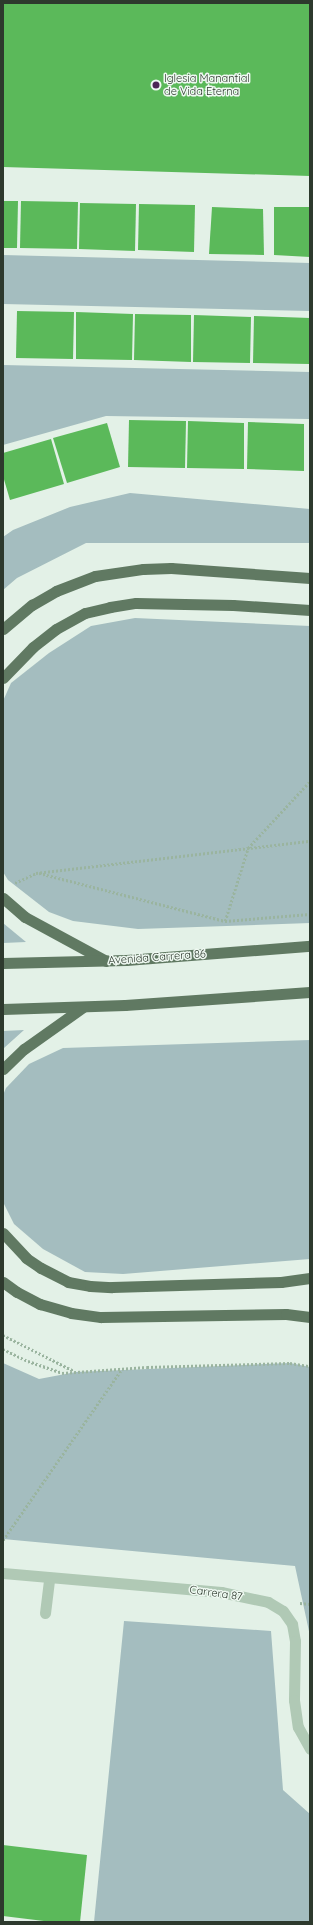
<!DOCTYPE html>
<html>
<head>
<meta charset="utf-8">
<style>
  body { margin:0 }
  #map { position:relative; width:313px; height:1925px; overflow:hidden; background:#e3f1e7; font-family:Quicksand,sans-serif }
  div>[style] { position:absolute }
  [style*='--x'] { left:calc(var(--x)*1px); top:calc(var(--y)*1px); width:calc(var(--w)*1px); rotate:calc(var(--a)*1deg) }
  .green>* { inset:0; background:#a4bdbf }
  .building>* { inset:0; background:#5bb95a }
  .path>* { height:2.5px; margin-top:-1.25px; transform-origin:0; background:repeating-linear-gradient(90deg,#9ab49f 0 2px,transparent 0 4px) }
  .service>* { height:11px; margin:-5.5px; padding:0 5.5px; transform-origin:5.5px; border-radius:5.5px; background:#b0c9b5 }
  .minor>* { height:11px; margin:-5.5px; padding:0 5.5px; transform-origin:5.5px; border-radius:5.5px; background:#b0c9b5 }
  .primary>* { height:11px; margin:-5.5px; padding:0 5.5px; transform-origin:5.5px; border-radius:5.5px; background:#607962 }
  .dots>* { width:11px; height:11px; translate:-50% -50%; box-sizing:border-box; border:2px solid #eff9f2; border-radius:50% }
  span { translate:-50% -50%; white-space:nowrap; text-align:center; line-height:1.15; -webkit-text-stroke:3px #eff9f2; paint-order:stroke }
  .poi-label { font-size:11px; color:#2d392d }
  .left { translate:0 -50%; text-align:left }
  .street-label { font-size:11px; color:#2d392d }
  .frame { position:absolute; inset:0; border:4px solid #2d392d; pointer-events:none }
</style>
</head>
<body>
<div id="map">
  <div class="green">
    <i style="clip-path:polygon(3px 255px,310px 263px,310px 311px,3px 304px)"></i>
    <i style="clip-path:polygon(3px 365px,310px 372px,310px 419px,106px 416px,3px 445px)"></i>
    <i style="clip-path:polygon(130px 493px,310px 509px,310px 543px,86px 543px,17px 578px,3px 590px,3px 537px,13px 530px,70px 507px)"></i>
    <i style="clip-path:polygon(135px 618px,310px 626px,310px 923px,138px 929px,73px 921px,49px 912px,8px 880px,3px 872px,3px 701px,11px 683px,49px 653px,91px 626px)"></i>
    <i style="clip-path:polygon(3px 923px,26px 942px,3px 943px)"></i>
    <i style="clip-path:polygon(24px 1030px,4px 1048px,3px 1050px,3px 1031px)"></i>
    <i style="clip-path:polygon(310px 1040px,310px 1259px,123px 1274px,85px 1272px,43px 1249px,14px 1224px,3px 1202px,3px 1095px,6px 1088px,29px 1064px,63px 1048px)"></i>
    <i style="clip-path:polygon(3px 1363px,39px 1379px,76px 1372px,290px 1363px,310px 1367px,310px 1636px,295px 1566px,3px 1539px)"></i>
    <i style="clip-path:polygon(124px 1621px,271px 1631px,283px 1790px,310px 1814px,310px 1922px,94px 1922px)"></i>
  </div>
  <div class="building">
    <i style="clip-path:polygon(3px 3px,310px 3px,310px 176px,3px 167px)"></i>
    <i style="clip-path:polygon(3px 201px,18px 201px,17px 248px,3px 248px)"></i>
    <i style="clip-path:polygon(21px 201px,78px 202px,77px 249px,20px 248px)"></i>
    <i style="clip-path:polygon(80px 203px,136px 204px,135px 251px,79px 249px)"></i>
    <i style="clip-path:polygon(139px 204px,195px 205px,194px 252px,138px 250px)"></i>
    <i style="clip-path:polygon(212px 207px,263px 209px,264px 255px,209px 254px)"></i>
    <i style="clip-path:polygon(274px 207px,310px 207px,310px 257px,274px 255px)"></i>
    <i style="clip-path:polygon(17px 311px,74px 312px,73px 359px,16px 358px)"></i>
    <i style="clip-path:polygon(76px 312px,133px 314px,132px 360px,76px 359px)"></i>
    <i style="clip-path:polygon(135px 314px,191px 315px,191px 362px,134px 360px)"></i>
    <i style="clip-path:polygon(194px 315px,251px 317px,250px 363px,193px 362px)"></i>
    <i style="clip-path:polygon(254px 316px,310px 318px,309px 364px,253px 363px)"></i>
    <i style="clip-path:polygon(129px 420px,186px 421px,185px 468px,128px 467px)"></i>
    <i style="clip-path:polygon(188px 421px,244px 423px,244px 469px,187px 468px)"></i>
    <i style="clip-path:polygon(248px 422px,304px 424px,304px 471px,247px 469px)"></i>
    <i style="clip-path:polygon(107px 423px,120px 467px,67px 483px,53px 438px)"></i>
    <i style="clip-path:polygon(51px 439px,64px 484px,10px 500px,3px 476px,3px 453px)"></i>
    <i style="clip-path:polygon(3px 1845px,87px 1855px,80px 1922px,52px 1922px,3px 1916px)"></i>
  </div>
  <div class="path">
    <i style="--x:39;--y:873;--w:192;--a:14.5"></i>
    <i style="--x:225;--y:921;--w:85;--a:-4.7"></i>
    <i style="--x:15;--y:883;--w:23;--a:-25"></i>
    <i style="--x:36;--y:873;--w:276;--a:-6.7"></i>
    <i style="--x:225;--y:921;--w:77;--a:-72.5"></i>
    <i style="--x:248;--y:848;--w:91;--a:-47.2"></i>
    <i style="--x:3;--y:1335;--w:80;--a:26.9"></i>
    <i style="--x:3;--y:1349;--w:28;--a:26"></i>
    <i style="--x:28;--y:1361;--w:36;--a:19"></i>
    <i style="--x:62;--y:1373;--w:85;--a:-4"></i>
    <i style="--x:147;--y:1367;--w:143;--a:-1.6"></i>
    <i style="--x:290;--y:1363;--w:20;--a:9"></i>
    <i style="--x:3;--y:1540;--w:208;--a:-55.2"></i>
    <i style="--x:300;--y:1603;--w:10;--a:6"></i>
  </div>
  <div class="service">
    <i style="--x:45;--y:1613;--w:35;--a:-83"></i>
  </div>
  <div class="minor">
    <i style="--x:3;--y:1573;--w:219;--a:5"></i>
    <i style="--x:221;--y:1592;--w:48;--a:12"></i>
    <i style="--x:268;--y:1602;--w:17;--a:31"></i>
    <i style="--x:283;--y:1611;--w:16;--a:55"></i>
    <i style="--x:292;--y:1624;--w:17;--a:80"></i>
    <i style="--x:295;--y:1641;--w:59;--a:91"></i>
    <i style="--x:294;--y:1700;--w:27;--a:82"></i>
    <i style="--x:298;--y:1727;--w:25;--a:61"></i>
  </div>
  <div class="primary">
    <i style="--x:3;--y:629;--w:38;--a:-40"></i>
    <i style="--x:32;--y:605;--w:28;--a:-30"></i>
    <i style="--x:56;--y:591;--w:42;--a:-21"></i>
    <i style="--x:95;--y:576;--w:49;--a:-8.3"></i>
    <i style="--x:143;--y:569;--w:28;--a:-2"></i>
    <i style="--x:171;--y:568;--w:139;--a:4.1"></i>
    <i style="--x:3;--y:678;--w:43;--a:-45.9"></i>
    <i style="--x:33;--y:647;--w:29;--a:-38"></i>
    <i style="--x:56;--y:629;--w:33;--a:-29"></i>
    <i style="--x:85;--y:613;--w:26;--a:-13"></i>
    <i style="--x:110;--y:607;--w:26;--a:-9"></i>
    <i style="--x:136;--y:603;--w:97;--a:1.2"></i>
    <i style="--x:233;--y:605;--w:77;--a:3.7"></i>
    <i style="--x:3;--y:898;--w:29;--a:41"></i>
    <i style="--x:25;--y:917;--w:92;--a:28.5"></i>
    <i style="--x:3;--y:963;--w:123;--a:-1.4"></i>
    <i style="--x:126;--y:960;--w:185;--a:-4.4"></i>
    <i style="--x:3;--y:1009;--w:122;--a:-1.9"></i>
    <i style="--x:125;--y:1005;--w:185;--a:-4"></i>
    <i style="--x:3;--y:1069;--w:29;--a:-44"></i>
    <i style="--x:24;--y:1049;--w:72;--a:-35.4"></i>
    <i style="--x:3;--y:1233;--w:34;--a:47"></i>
    <i style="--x:26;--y:1258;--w:18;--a:34"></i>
    <i style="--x:41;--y:1268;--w:30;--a:27"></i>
    <i style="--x:68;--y:1282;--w:22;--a:10"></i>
    <i style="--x:90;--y:1286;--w:22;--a:3"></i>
    <i style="--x:112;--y:1287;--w:169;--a:-1.7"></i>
    <i style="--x:281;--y:1282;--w:29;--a:-8"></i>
    <i style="--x:3;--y:1282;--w:17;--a:36"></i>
    <i style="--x:17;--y:1292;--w:26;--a:28"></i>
    <i style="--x:40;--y:1304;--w:32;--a:16"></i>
    <i style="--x:71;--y:1313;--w:30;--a:8"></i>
    <i style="--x:101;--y:1317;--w:185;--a:-0.9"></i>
    <i style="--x:286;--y:1314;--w:24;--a:7"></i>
  </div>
  <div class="dots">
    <i style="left:156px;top:85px;background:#4d2656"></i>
  </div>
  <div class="poi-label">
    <span class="left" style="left:164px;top:85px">Iglesia Manantial<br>de Vida Eterna</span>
  </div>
  <div class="street-label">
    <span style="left:157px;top:957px;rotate:-4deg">Avenida Carrera 86</span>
    <span style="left:216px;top:1593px;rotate:8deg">Carrera 87</span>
  </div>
  <div class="frame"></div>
</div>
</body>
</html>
